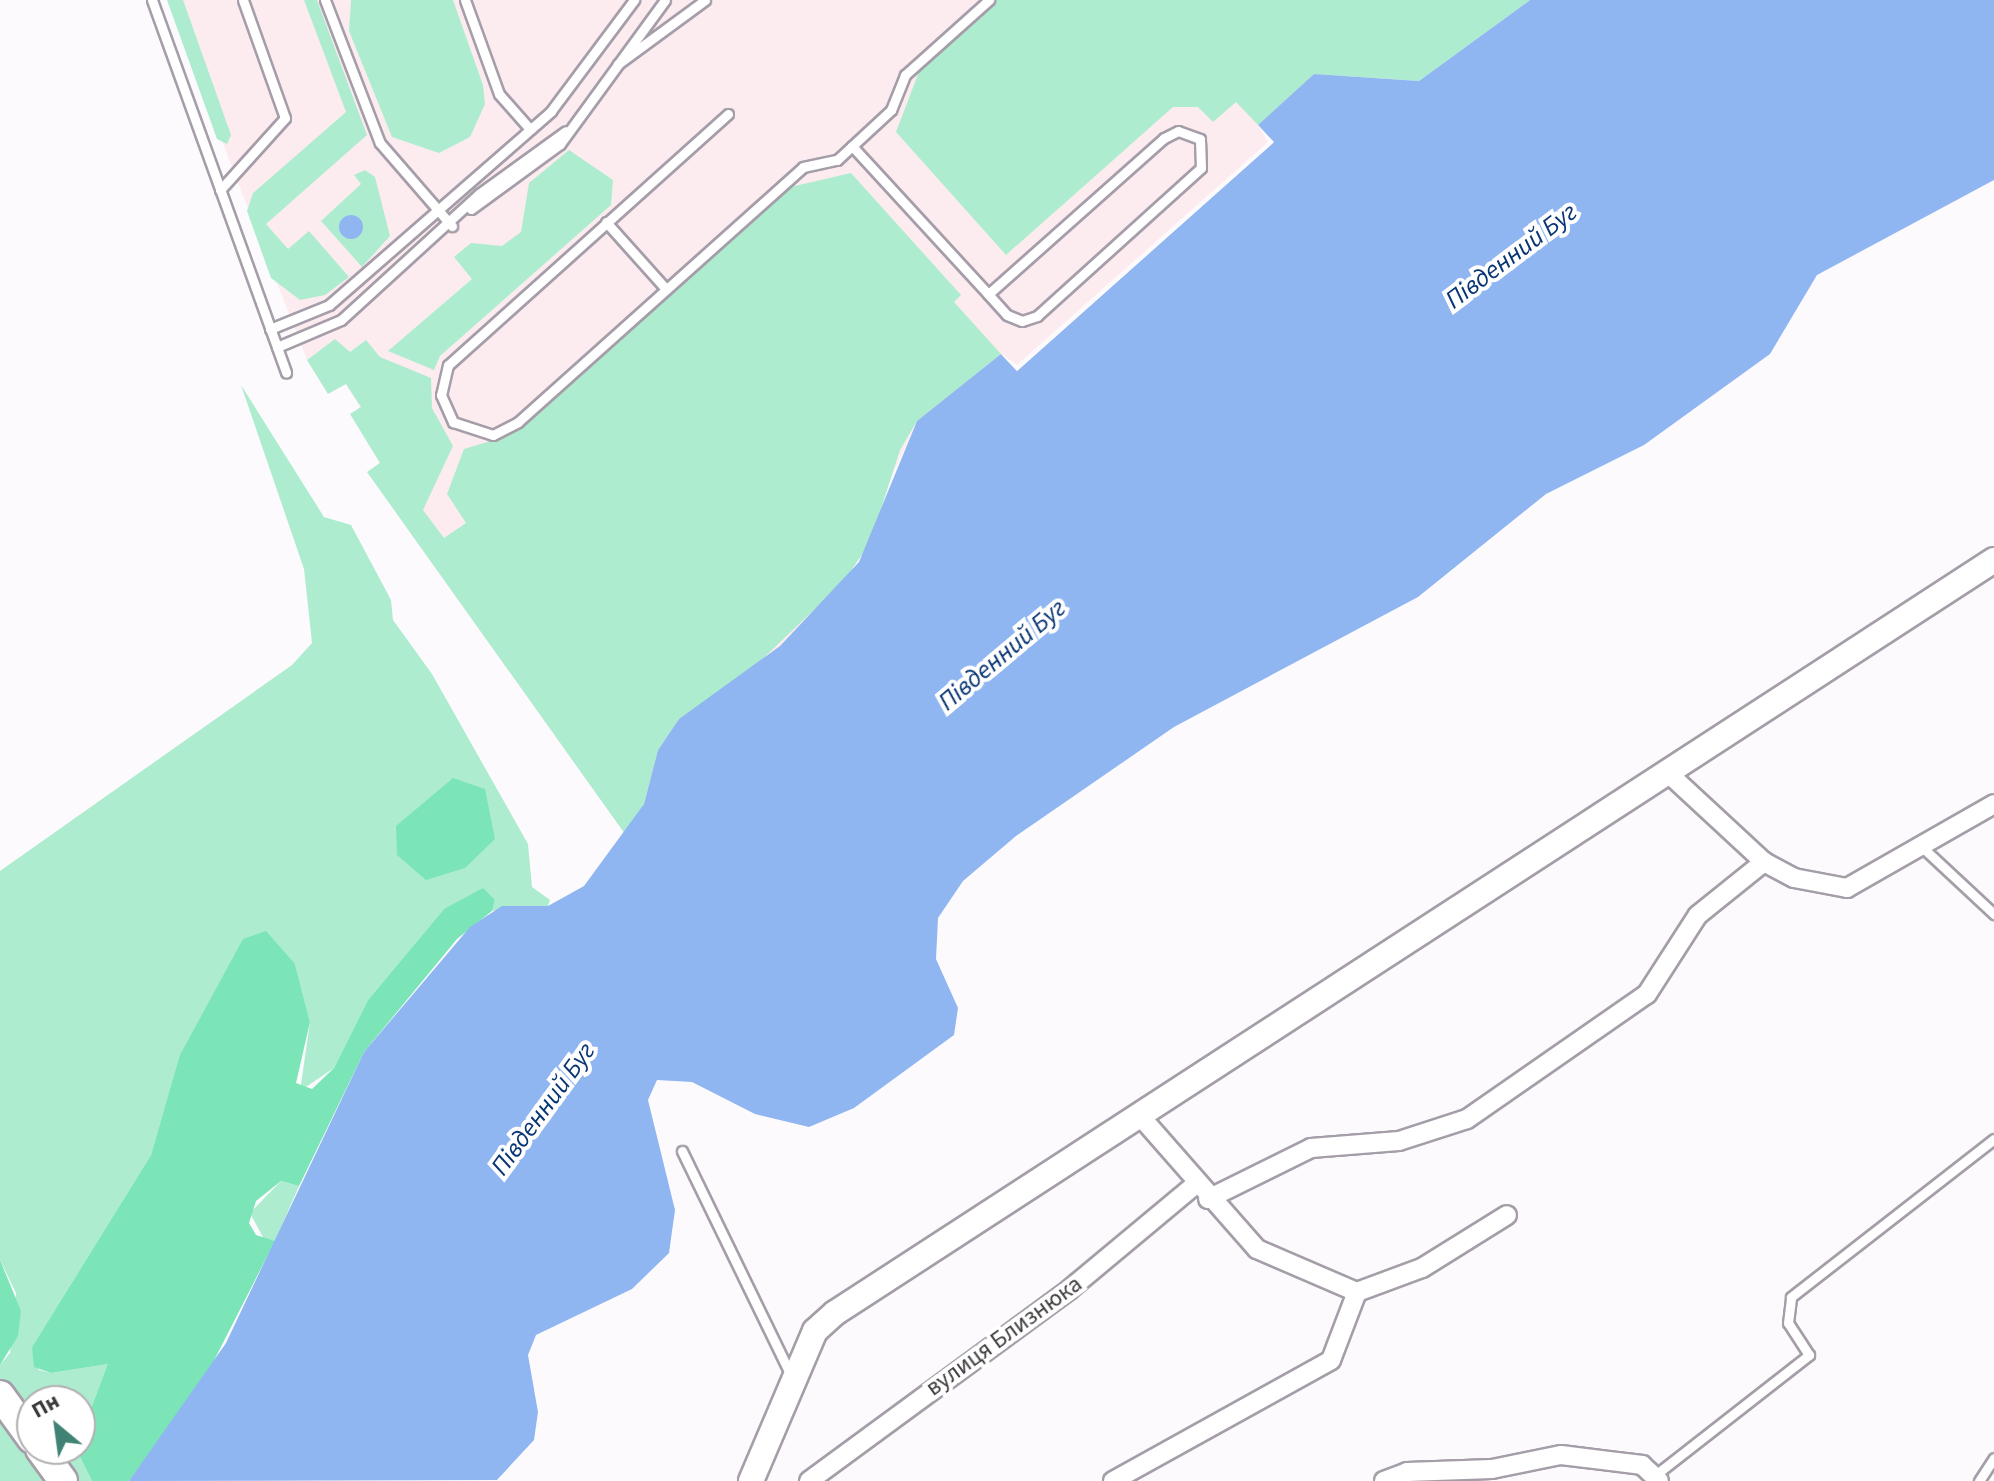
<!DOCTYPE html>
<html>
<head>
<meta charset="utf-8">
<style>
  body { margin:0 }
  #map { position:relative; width:1994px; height:1481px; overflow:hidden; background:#fdfafe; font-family:"Source Sans 3",sans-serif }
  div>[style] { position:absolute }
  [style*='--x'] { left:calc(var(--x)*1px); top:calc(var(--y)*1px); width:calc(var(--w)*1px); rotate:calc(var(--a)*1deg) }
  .industrial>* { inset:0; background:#fdecef }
  .green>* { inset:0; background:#aeeccf }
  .forest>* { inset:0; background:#7be5b7 }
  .water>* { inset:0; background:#90b6f1 }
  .round { border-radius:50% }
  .pier>* { inset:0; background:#fdfafe }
  .roads { filter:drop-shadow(2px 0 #a59ea9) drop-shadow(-2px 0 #a59ea9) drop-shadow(0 2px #a59ea9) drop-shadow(0 -2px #a59ea9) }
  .lane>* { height:9px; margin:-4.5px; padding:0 4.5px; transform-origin:4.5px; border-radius:4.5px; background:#fff }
  .street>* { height:18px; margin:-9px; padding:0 9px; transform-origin:9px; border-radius:9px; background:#fff }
  .secondary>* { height:24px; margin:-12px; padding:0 12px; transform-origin:12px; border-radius:12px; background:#fff }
  .primary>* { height:28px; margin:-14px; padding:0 14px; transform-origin:14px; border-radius:14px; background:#fff }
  span { translate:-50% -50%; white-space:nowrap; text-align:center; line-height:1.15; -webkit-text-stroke:8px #fff; paint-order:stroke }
  .street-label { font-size:24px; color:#3d3a3e }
  .water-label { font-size:26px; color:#083574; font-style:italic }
  .north { position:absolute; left:16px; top:1385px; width:80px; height:80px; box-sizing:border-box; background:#fff; border:2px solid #b1b0b2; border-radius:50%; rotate:331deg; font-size:22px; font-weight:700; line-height:32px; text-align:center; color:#3d3a3e }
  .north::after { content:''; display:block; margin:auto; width:28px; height:36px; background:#408374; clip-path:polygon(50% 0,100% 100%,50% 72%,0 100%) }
</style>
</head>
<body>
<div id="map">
  <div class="industrial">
    <i style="clip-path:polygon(167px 0,1482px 0,1345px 73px,1017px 371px,917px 421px,844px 581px,780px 646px,689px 709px,625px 834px,367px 472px,380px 463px,350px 414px,360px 407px,345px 383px,328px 394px,307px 360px)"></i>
  </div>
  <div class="green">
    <i style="clip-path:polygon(167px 0,183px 0,231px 135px,227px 144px,217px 139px)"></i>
    <i style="clip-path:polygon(304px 0,317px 0,367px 135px,266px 224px,288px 249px,309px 231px,349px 277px,325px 295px,300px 300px,271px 278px,247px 211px,253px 193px,346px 112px)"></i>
    <i style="clip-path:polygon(351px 0,453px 0,483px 85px,485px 104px,470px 137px,439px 153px,392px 137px,349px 31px)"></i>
    <i style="clip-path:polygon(997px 0,1530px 0,1419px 81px,1314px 74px,1258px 125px,1236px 102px,1213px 122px,1198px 107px,1173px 107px,1006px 255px,896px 132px,920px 69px)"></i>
    <i style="clip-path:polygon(569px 150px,613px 180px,611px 205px,440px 356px,434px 370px,388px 351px,472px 279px,454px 257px,471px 243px,502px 246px,521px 232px,529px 183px)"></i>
    <i style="clip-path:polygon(365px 170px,375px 177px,390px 236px,362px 267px,321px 221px,361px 184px,354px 175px)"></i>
    <i style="clip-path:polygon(851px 173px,961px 295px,954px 302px,1001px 354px,917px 421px,900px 450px,870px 543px,844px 581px,752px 669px,679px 719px,658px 750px,644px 804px,625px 834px,367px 472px,380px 463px,350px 414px,361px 407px,346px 384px,328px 394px,307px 360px,335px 339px,350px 352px,366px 340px,380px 357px,431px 378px,432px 408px,453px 446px,423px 510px,444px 538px,466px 523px,447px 494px,464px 449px,510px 435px,786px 188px)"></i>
    <i style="clip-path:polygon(241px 385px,324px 517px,351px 525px,391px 600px,393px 620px,432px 674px,528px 844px,532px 887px,550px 900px,548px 906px,492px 911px,495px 900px,444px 909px,368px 1000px,334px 1068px,300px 1091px,310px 1022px,295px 964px,165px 1108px,151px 1155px,32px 1347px,39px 1370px,51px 1373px,108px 1364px,111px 1372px,80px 1429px,80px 1401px,32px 1401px,32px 1449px,76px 1449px,92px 1481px,0 1481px,0 1365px,10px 1353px,16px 1293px,0 1260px,0 871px,292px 665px,312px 643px,304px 569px)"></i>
    <i style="clip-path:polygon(281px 1181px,299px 1186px,275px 1241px,264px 1239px,250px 1213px)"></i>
  </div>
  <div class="forest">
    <i style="clip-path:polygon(453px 778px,485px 789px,495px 839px,465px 868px,426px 880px,397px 855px,396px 826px)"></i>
    <i style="clip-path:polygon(483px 888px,495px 900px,492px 911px,457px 939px,364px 1052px,299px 1186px,281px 1181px,256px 1201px,249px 1223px,256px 1235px,275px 1241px,204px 1380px,129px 1481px,92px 1481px,76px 1449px,108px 1364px,51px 1373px,34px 1367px,32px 1347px,151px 1155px,180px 1055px,243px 939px,266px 931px,295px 964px,310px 1022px,296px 1083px,312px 1089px,334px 1068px,368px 1000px,444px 909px)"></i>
    <i style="clip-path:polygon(0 1260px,21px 1311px,18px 1336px,0 1365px)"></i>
  </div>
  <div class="water">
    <i style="clip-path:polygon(1530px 0,1994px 0,1994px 180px,1817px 275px,1770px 354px,1644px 445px,1546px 494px,1418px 597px,1174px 727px,1016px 836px,963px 881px,938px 918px,936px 959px,958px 1008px,954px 1035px,854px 1108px,809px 1127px,755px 1114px,692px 1082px,657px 1080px,648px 1100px,675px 1210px,669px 1253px,632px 1289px,536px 1335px,528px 1355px,538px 1412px,534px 1440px,497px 1480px,129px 1481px,226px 1343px,364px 1052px,470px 927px,502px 906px,548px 906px,584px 886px,644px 804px,658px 750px,679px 719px,780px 646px,859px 562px,917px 421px,1001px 354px,1017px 371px,1273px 143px,1258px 125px,1314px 74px,1419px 81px)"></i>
    <i class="round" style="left:339px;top:215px;width:24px;height:24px"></i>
  </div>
  <div class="pier">
    <i style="clip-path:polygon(1258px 125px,1274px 142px,1017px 371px,1001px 354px,1017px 365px,1268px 142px)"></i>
  </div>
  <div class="roads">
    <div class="lane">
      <i style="--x:152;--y:0;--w:396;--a:70.2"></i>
      <i style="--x:325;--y:0;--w:153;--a:69"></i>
      <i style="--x:380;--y:143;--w:110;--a:49.1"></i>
      <i style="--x:465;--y:0;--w:100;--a:70.1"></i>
      <i style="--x:499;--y:94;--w:47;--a:48.5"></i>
      <i style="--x:618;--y:64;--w:108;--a:-36.3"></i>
      <i style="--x:728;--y:114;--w:376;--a:138.1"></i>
      <i style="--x:448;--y:365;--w:31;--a:103"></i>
      <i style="--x:441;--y:395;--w:30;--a:66"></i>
      <i style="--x:453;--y:422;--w:42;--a:18"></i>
      <i style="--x:493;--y:435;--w:28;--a:-27"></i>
      <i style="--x:518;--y:422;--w:382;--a:-41.8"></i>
      <i style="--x:803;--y:167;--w:35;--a:-12"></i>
      <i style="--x:837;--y:160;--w:74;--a:-42.8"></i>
      <i style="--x:891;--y:110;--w:38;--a:-68"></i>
      <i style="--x:905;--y:75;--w:113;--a:-41.8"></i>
      <i style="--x:852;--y:146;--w:201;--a:47.4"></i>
      <i style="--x:988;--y:294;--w:28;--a:48"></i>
      <i style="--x:1007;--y:315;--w:16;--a:22"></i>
      <i style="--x:1022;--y:321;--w:16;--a:-18"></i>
      <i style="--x:1037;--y:316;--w:221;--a:-42.1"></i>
      <i style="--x:1201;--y:168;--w:29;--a:-92"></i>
      <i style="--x:1200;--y:139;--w:23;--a:-160"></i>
      <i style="--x:1178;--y:131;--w:16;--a:153"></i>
      <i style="--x:1164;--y:138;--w:235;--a:138.4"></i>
      <i style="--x:220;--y:190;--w:97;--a:-47.9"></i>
      <i style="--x:285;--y:118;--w:125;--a:-109.6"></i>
      <i style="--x:471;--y:209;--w:110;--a:-36.1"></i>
      <i style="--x:560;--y:144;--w:178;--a:-53.9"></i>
      <i style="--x:606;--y:222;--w:90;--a:48.2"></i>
      <i style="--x:270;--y:329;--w:64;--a:-22.1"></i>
      <i style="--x:329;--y:305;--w:295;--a:-41.1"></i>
      <i style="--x:551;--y:111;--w:139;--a:-53.2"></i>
      <i style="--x:277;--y:347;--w:69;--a:-22.9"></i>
      <i style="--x:341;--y:320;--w:187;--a:-42.4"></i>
      <i style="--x:479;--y:194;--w:107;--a:-35.9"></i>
      <i style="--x:1921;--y:846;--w:100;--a:43"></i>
      <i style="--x:682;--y:1151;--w:249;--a:64.1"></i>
      <i style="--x:1654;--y:1476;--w:197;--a:-38"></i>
      <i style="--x:1809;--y:1355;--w:38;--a:-123"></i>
      <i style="--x:1788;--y:1323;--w:26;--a:-83"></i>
      <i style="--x:1791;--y:1297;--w:257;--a:-37.9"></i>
      <i style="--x:1979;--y:1481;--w:27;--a:-57"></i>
    </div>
    <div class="street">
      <i style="--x:1668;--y:773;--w:131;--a:42.8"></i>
      <i style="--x:1764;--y:862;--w:34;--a:28"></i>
      <i style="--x:1794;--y:878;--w:54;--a:10.7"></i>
      <i style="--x:1847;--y:888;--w:169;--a:-29.7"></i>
      <i style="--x:1141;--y:1117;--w:176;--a:48.7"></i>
      <i style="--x:1257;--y:1249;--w:109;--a:23.3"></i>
      <i style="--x:1208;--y:1199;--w:115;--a:-26.3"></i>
      <i style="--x:1311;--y:1148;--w:88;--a:-4.5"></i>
      <i style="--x:1399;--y:1141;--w:71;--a:-17.9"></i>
      <i style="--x:1467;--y:1119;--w:219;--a:-34.8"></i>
      <i style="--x:1647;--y:994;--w:94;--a:-57.2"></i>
      <i style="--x:1698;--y:915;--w:85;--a:-38.8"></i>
      <i style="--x:809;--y:1481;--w:324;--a:-36.3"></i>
      <i style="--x:1070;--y:1289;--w:163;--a:-39.8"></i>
      <i style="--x:1113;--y:1481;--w:249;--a:-29"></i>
      <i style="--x:1331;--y:1360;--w:73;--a:-69.1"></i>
      <i style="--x:1357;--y:1292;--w:69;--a:-20.3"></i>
      <i style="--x:1422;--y:1268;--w:100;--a:-31.9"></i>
      <i style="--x:1384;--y:1481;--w:25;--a:-21"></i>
      <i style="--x:1407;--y:1472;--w:85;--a:-2"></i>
      <i style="--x:1492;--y:1469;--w:70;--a:-11.5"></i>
      <i style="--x:1561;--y:1455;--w:82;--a:7"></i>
      <i style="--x:1642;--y:1465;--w:23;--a:43"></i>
    </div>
    <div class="secondary">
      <i style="--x:751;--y:1481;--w:163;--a:-66.9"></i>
      <i style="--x:815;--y:1331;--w:27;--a:-42"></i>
      <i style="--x:835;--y:1313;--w:1382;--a:-33.01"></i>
    </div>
    <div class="primary">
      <i style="--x:0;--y:1395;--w:54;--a:54"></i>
      <i style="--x:40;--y:1449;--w:39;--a:54"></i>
    </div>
  </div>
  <div class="street-label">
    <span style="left:1004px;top:1336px;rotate:-36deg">вулиця Близнюка</span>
  </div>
  <div class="water-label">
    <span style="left:1511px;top:256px;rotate:-37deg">Південний Буг</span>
    <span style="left:1002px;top:655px;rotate:-40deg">Південний Буг</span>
    <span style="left:543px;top:1109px;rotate:-54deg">Південний Буг</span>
  </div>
  <div class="north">Пн</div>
</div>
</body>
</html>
